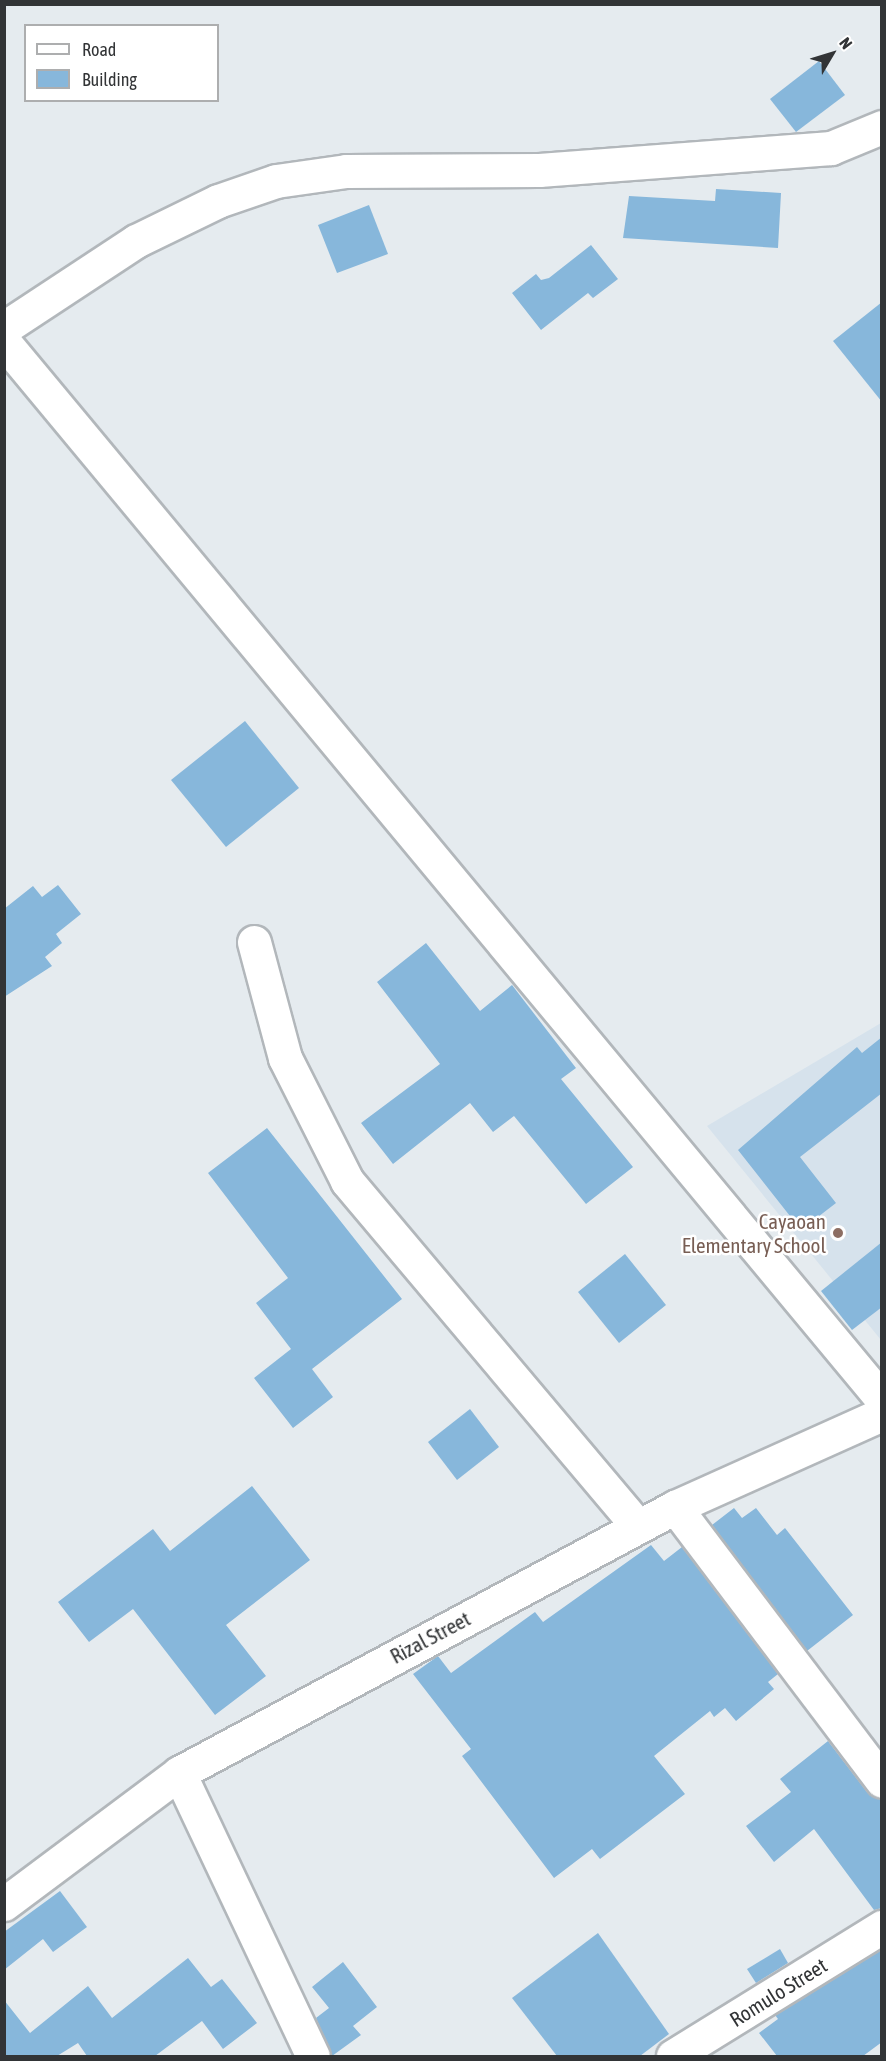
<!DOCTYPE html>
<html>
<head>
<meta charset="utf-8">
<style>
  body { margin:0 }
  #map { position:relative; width:886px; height:2061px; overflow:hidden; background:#e5ebef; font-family:"Asap Condensed",sans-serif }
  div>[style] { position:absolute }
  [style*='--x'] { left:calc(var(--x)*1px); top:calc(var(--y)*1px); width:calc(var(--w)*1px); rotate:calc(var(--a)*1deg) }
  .built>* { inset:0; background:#d6e2ec }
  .building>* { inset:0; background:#87b7db }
  .roads { filter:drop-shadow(2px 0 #b2b7bb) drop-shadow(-2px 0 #b2b7bb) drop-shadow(0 2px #b2b7bb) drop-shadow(0 -2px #b2b7bb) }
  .minor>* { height:33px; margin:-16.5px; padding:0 16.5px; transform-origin:16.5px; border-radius:16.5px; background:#fff }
  .dots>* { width:16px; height:16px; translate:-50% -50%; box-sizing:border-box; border:3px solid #fff; border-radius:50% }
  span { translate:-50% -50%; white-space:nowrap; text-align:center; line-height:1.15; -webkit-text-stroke:5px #fff; paint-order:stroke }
  .education-label { font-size:21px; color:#785e54 }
  .right { translate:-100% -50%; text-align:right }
  .street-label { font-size:21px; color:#323436 }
  .frame { position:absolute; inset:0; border:6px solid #323436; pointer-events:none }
  .legend { position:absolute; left:24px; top:24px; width:195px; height:78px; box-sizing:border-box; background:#fff; border:2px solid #adaeaf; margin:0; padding:8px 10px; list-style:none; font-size:18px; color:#323436 }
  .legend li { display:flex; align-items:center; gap:12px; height:30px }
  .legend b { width:30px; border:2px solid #adaeaf }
  .north { position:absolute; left:802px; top:24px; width:60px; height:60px; -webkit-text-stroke:4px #fff; paint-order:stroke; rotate:52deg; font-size:16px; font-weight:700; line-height:24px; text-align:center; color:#323436 }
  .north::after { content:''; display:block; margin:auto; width:21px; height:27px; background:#323436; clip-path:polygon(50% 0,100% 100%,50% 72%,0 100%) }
</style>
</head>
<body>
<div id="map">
  <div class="built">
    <i style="clip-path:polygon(881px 1023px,881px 1340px,707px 1126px)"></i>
  </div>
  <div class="building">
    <i style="clip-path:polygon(819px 61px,845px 95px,796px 132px,770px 99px)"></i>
    <i style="clip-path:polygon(716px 189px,781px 193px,778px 248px,623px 238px,629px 196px,715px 201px)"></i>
    <i style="clip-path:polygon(369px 205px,388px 254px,337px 273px,318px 225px)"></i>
    <i style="clip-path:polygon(591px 245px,618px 279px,593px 298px,588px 293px,541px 330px,512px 293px,536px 274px,541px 280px,549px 278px)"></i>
    <i style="clip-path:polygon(882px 302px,882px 402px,833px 341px)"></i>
    <i style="clip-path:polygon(245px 721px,299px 788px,226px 847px,171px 780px)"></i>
    <i style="clip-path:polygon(58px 885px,81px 914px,56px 934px,62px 943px,45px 957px,52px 966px,4px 997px,4px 909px,33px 886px,42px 897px)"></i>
    <i style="clip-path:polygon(426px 943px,480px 1011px,512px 985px,576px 1068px,561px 1079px,633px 1167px,586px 1204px,514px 1116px,493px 1132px,470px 1103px,393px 1164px,361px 1123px,440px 1064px,377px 982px)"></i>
    <i style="clip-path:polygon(882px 1037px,882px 1093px,800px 1157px,836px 1203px,801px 1230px,738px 1150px,857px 1047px,862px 1053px)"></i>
    <i style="clip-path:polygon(267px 1128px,402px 1299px,312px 1369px,333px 1397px,293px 1428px,254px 1378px,291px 1349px,256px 1303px,288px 1278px,208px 1173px)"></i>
    <i style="clip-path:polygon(882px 1242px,882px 1307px,852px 1330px,821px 1291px)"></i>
    <i style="clip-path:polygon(625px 1254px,666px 1305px,619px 1343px,578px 1292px)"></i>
    <i style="clip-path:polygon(470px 1409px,499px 1447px,457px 1480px,428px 1442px)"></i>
    <i style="clip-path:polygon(252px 1486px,310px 1560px,226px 1625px,266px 1676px,215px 1715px,133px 1609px,89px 1642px,58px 1602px,153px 1529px,170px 1551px)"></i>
    <i style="clip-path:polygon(734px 1508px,742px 1518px,756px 1508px,777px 1535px,785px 1528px,853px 1615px,807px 1651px,712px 1525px)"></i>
    <i style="clip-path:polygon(651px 1545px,664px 1561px,682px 1547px,778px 1674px,768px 1682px,774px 1689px,736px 1721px,725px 1708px,714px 1717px,710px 1711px,654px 1756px,685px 1794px,600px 1859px,592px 1849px,554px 1878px,462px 1756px,471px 1749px,413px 1674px,438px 1656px,451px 1673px,535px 1612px,543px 1622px)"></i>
    <i style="clip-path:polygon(828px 1741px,867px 1792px,882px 1799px,882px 1908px,874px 1910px,814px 1829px,774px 1862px,746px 1826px,791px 1792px,780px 1779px)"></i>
    <i style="clip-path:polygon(60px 1891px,87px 1927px,53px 1952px,43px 1939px,4px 1970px,4px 1932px)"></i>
    <i style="clip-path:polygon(598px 1933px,669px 2034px,640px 2056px,557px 2056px,512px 1998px)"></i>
    <i style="clip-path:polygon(780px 1949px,788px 1963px,756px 1983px,747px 1969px)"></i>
    <i style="clip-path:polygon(882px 1949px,882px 2042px,863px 2056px,777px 2056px,759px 2033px,778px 2019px,775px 2015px)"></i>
    <i style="clip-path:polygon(188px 1958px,211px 1987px,222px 1979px,257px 2023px,223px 2049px,202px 2021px,155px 2056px,87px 2056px,78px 2043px,57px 2056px,4px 2056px,4px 2000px,30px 2033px,88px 1986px,112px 2018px)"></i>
    <i style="clip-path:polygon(343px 1962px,377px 2007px,353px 2026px,361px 2035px,332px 2056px,316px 2018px,329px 2008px,312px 1987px)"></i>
  </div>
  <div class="roads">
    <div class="minor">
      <i style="--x:4;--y:328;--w:158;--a:-33.4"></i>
      <i style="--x:136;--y:241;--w:91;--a:-26"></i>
      <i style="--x:218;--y:201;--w:61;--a:-19"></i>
      <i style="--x:276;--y:181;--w:71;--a:-8.1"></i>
      <i style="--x:346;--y:171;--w:193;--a:-0.3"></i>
      <i style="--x:539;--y:170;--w:293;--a:-4.3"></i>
      <i style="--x:831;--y:148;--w:55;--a:-22.4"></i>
      <i style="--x:4;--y:342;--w:1374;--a:50.29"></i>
      <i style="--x:254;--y:942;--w:120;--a:75"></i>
      <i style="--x:285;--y:1058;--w:138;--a:63.2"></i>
      <i style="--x:347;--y:1181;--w:452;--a:49.9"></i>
      <i style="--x:675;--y:1507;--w:343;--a:52.9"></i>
      <i style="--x:179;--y:1773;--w:313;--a:64.7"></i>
      <i style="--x:4;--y:1904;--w:219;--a:-36.8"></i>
      <i style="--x:179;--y:1773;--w:563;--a:-28.2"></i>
      <i style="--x:675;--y:1507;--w:227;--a:-24.2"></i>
      <i style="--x:673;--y:2056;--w:246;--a:-31.7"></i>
    </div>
  </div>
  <div class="dots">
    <i style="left:838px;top:1233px;background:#8d6e63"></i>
  </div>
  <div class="education-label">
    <span class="right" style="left:826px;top:1233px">Cayaoan<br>Elementary School</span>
  </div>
  <div class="street-label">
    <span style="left:430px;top:1637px;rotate:-28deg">Rizal Street</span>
    <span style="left:778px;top:1992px;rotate:-32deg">Romulo Street</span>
  </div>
  <div class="frame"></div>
  <ul class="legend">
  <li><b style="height:8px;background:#fff"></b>Road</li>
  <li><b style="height:16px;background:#87b7db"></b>Building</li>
  </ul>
  <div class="north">N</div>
</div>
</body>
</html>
